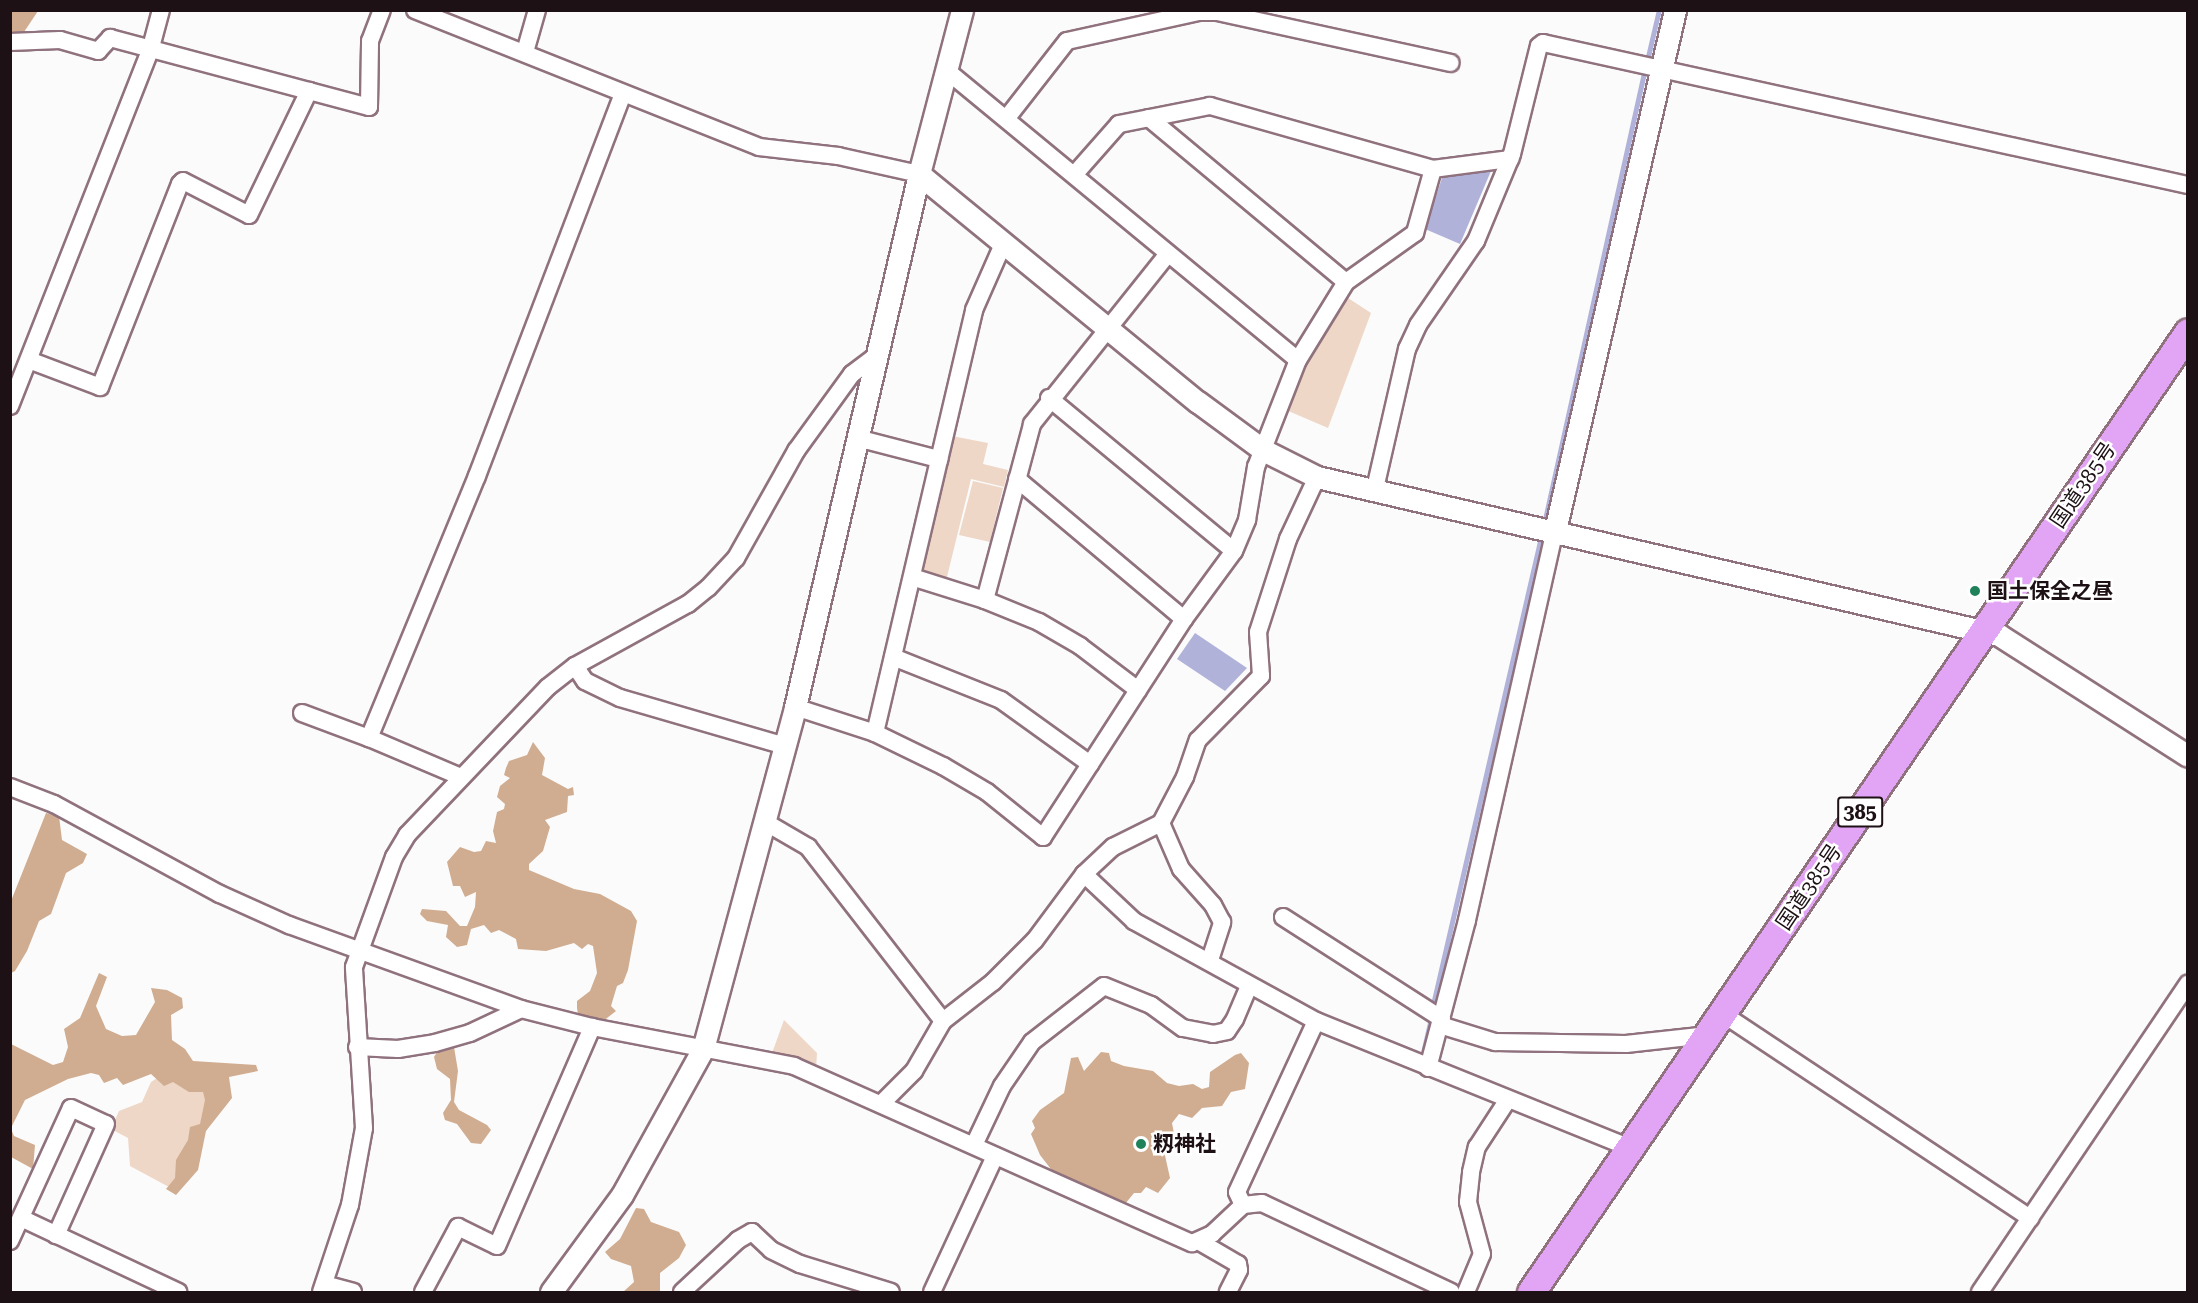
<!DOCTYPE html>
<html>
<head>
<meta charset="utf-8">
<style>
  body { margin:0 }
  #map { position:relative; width:2198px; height:1303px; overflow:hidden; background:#fbfbfb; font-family:"Roboto Serif","Noto Sans JP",serif }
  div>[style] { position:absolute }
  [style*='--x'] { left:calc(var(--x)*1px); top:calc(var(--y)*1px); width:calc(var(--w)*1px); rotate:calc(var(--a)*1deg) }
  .green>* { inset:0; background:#eed7c6 }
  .forest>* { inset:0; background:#d0ad91 }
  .water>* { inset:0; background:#b1b2d9 }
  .stream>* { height:4.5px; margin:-2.25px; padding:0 2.25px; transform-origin:2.25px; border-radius:2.25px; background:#b1b2d9 }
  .roads { filter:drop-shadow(2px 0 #90727e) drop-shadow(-2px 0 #90727e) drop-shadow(0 2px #90727e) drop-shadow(0 -2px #90727e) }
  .minor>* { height:16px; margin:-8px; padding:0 8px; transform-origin:8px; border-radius:8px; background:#fff }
  .tertiary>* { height:21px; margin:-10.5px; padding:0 10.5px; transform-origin:10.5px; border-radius:10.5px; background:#fff }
  .trunk>* { height:27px; margin:-13.5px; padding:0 13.5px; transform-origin:13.5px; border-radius:13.5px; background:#e2a4f4 }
  .dots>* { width:16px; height:16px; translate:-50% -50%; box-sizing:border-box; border:3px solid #fff; border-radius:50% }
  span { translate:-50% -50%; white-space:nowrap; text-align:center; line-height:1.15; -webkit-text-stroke:5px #fff; paint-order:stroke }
  .shield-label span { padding:2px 4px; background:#fff; border:2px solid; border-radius:4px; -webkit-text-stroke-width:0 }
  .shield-label { font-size:20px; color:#1d1116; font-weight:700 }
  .street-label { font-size:21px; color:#1d1116 }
  .poi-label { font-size:21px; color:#1d1116; font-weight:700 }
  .left { translate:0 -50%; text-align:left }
  .frame { position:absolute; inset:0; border:12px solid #1d1116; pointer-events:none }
</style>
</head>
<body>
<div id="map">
  <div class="green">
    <i style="clip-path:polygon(1348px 298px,1371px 313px,1328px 428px,1286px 410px,1306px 363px)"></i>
    <i style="clip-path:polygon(952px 436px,988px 443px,983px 464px,1008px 470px,1004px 487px,971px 479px,946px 581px,926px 577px,922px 568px)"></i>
    <i style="clip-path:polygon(973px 481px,1003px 488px,990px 542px,959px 535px)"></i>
    <i style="clip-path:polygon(784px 1020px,817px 1053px,816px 1069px,771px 1056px)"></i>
    <i style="clip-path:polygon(165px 1073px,215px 1097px,179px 1183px,169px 1187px,130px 1166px,128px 1138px,111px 1129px,119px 1111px,142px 1102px,151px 1082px)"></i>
  </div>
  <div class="forest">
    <i style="clip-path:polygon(10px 11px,38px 11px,24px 32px,11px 38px)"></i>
    <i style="clip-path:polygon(533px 742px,545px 758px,542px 775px,568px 789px,573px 787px,574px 795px,568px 796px,567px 812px,545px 820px,550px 827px,543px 851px,529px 864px,529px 870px,574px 889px,600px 894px,631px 911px,637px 921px,628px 970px,623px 983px,617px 986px,611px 1006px,616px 1011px,602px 1022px,578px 1015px,577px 1008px,577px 1001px,590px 991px,597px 973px,593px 946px,588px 944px,582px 949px,574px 943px,546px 951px,518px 949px,516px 939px,499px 930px,491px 933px,484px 925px,471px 929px,467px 945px,457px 947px,446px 937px,448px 925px,427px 921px,420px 914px,422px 909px,446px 911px,460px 926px,467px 926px,475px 907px,476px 892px,465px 897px,460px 886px,453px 886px,447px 862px,460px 847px,474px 852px,481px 851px,486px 841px,496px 843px,493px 831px,497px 812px,504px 809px,505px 804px,497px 797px,500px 786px,510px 778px,504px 775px,506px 768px,509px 761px,527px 755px)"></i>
    <i style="clip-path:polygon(46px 813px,59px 816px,62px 840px,87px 854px,83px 863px,66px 873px,51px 914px,39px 921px,27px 951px,15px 971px,11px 973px,11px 901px)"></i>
    <i style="clip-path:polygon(99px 973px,107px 977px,96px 1006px,106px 1029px,122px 1036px,136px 1035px,155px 1002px,151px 988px,167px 990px,182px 998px,183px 1008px,171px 1015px,172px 1040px,185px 1049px,193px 1061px,256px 1065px,258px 1071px,229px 1077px,232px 1098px,206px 1131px,198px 1170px,176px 1195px,166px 1189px,175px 1178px,176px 1160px,188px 1140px,190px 1127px,200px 1124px,205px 1100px,203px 1092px,189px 1092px,173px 1082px,164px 1086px,151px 1074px,123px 1085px,117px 1078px,104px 1083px,99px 1075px,91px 1073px,68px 1079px,25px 1100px,11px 1128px,11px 1044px,53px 1065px,63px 1062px,68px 1047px,64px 1029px,80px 1018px)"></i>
    <i style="clip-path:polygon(454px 1047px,458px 1071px,454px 1102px,459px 1110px,487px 1125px,491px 1130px,481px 1144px,471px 1143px,457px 1124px,445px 1120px,443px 1113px,451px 1100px,450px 1079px,437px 1069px,434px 1057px,439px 1049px)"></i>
    <i style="clip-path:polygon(1101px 1052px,1109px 1053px,1111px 1061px,1124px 1066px,1153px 1071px,1167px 1083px,1179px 1086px,1193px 1084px,1202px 1089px,1209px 1087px,1210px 1072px,1235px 1055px,1241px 1053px,1249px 1063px,1245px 1089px,1231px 1092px,1222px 1106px,1202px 1108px,1192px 1118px,1179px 1114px,1172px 1123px,1176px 1144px,1164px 1151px,1170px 1178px,1158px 1193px,1146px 1187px,1141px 1193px,1134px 1193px,1125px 1204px,1054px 1173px,1040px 1155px,1031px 1134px,1035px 1128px,1032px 1121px,1040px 1110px,1064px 1093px,1071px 1058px,1078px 1057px,1084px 1071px)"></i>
    <i style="clip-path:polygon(11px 1129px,14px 1136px,35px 1145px,33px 1169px,11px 1157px)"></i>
    <i style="clip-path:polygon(636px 1208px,644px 1209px,651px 1222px,679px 1232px,686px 1245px,679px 1258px,660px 1273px,660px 1292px,623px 1292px,634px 1282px,631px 1266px,611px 1259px,605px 1252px,620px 1239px)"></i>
  </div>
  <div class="water">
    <i style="clip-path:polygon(1491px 171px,1460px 244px,1425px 229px,1444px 172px)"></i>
    <i style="clip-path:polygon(1195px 633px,1247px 668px,1225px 691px,1177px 659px)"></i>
  </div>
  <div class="stream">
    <i style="--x:1647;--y:61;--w:52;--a:-76.8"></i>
    <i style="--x:1544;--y:524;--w:466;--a:-77.5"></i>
    <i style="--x:1432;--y:1009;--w:486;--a:-77"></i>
    <i style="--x:1423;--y:1053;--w:37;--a:-77"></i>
  </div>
  <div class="roads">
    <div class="minor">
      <i style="--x:415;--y:10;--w:370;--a:21.7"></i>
      <i style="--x:759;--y:147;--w:80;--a:6.5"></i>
      <i style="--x:838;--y:156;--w:83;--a:12.5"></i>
      <i style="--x:10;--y:42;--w:50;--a:-2.3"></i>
      <i style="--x:60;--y:40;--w:40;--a:16"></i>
      <i style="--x:98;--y:51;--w:18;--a:-47"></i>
      <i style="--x:110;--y:38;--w:268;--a:14.9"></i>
      <i style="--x:369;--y:107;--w:66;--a:-89.1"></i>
      <i style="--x:370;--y:41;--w:33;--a:-69"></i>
      <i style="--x:525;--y:52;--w:44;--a:-74.1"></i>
      <i style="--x:946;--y:70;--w:456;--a:39.5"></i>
      <i style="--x:1149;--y:118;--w:256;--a:39.8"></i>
      <i style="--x:1006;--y:119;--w:99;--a:-52"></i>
      <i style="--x:1067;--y:41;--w:135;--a:-12.4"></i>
      <i style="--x:1199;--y:12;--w:18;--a:0"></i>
      <i style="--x:1217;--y:12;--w:239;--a:12.3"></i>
      <i style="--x:1433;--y:169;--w:78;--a:-7.4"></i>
      <i style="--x:29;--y:360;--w:76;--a:20.8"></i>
      <i style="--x:100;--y:387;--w:218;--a:-68.5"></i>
      <i style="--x:180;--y:184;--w:4;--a:-45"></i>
      <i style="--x:183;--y:181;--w:74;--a:27.3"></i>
      <i style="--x:249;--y:215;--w:138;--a:-64.2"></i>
      <i style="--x:1049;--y:398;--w:240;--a:39.6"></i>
      <i style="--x:10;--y:406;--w:382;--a:-68.5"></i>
      <i style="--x:150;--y:51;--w:42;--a:-75"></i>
      <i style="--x:857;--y:438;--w:85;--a:14.4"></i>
      <i style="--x:1017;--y:479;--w:218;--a:40"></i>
      <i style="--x:1374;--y:493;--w:148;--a:-77.1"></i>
      <i style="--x:1407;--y:349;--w:26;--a:-65"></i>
      <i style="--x:1418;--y:325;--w:102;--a:-55.4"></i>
      <i style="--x:1476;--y:241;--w:94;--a:-67.5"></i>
      <i style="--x:1512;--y:154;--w:111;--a:-76"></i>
      <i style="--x:1539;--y:46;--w:5;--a:-37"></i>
      <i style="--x:1543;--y:43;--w:660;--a:12.42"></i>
      <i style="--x:912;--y:577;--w:77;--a:17.5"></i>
      <i style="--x:985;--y:600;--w:58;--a:22.2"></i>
      <i style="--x:1039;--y:622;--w:48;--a:30.3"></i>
      <i style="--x:1080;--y:646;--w:73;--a:37.2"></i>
      <i style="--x:985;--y:600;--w:182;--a:-75"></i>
      <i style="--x:1032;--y:424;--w:216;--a:-51.4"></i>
      <i style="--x:893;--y:657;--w:116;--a:21.7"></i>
      <i style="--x:1001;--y:700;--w:110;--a:35.7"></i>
      <i style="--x:575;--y:666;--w:18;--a:56"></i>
      <i style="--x:585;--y:681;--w:39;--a:26"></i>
      <i style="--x:620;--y:698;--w:172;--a:16.2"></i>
      <i style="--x:795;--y:707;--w:84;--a:18"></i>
      <i style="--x:875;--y:733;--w:76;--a:25.9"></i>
      <i style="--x:943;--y:766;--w:51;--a:30.6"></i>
      <i style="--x:987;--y:792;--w:72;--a:38.8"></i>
      <i style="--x:1043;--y:837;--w:260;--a:-57.1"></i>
      <i style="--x:1184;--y:619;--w:84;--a:-53.7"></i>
      <i style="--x:1234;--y:551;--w:34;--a:-67"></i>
      <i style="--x:1247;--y:520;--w:54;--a:-80.4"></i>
      <i style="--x:1256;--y:467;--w:115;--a:-68.6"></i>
      <i style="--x:1298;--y:360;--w:92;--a:-58.4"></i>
      <i style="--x:1346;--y:282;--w:85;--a:-35.4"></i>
      <i style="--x:1415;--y:233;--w:66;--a:-74.3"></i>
      <i style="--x:1433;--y:169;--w:232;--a:-164.2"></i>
      <i style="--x:1210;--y:106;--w:93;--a:168.8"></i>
      <i style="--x:1119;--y:124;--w:68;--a:131.4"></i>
      <i style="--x:302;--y:713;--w:72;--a:20.5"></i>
      <i style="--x:875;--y:733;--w:434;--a:-76.8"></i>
      <i style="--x:974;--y:310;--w:74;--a:-66.2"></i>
      <i style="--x:461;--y:777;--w:100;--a:-157"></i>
      <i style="--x:369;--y:738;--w:283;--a:-67.6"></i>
      <i style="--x:477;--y:476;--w:409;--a:-69.1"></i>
      <i style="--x:10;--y:787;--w:47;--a:21.1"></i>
      <i style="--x:54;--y:804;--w:189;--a:28.5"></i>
      <i style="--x:220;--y:894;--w:76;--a:24.2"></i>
      <i style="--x:289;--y:925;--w:247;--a:19.9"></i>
      <i style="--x:521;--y:1009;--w:73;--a:14.2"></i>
      <i style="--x:592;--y:1027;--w:206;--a:10.9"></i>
      <i style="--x:794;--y:1066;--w:436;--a:24"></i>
      <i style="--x:1192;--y:1243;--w:22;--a:-24"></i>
      <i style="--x:1212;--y:1234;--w:42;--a:-43.1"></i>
      <i style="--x:1243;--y:1205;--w:19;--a:-6"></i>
      <i style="--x:1262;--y:1203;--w:209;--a:25.2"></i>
      <i style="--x:765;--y:822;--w:50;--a:30.2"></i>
      <i style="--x:808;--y:847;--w:220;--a:52.2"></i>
      <i style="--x:1084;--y:874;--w:40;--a:-43"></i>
      <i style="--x:1113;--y:847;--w:54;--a:-26.6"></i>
      <i style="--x:1283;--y:917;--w:189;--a:32.7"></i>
      <i style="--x:1210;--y:960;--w:40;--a:-72"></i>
      <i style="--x:1222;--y:922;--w:19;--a:-118"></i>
      <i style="--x:1213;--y:905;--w:48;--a:-131.6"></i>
      <i style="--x:1181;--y:869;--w:50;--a:-113.5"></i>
      <i style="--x:1161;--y:823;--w:52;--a:-62.4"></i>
      <i style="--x:1185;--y:777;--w:39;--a:-71"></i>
      <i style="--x:1198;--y:740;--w:90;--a:-45.5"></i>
      <i style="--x:1261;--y:676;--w:44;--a:-93.9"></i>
      <i style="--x:1258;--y:632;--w:98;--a:-72.1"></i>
      <i style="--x:1288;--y:539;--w:68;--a:-64.9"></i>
      <i style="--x:1723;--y:1014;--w:369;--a:33.6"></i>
      <i style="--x:1440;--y:1025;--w:58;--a:17.2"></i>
      <i style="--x:1495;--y:1042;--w:131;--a:0.9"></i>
      <i style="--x:1626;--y:1044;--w:81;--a:-6.3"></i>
      <i style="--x:357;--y:1047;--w:41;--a:2.8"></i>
      <i style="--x:398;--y:1049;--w:37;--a:-9"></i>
      <i style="--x:435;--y:1043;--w:36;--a:-16"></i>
      <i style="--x:470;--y:1033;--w:56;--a:-25.2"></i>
      <i style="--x:1428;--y:1068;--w:153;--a:-75.2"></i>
      <i style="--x:1467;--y:920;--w:395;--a:-77.3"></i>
      <i style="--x:881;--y:1104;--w:47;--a:-45"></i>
      <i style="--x:914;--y:1071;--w:58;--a:-59.9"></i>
      <i style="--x:943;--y:1021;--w:63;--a:-38"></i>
      <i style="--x:993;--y:982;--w:59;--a:-45"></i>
      <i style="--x:1035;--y:940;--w:82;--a:-53.4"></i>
      <i style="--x:1084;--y:874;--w:69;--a:43.2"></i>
      <i style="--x:1134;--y:921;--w:208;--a:28.8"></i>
      <i style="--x:1316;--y:1021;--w:339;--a:22"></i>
      <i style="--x:974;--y:1145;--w:65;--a:-64.6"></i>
      <i style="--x:1002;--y:1086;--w:53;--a:-55.7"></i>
      <i style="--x:1032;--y:1042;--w:91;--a:-37.9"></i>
      <i style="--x:1104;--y:986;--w:51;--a:22"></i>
      <i style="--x:1151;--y:1005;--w:39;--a:36"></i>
      <i style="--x:1183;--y:1028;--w:31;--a:11"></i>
      <i style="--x:1213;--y:1034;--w:14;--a:-12"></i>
      <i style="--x:1227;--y:1031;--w:14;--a:-56"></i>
      <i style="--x:1235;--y:1019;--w:36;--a:-67"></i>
      <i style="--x:1243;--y:1205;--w:14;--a:-115"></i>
      <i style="--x:1237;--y:1192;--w:188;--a:-65.2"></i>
      <i style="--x:21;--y:1218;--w:174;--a:25.2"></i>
      <i style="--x:10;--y:1241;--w:146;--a:-65.4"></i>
      <i style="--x:71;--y:1108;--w:38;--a:25"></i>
      <i style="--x:106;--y:1124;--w:122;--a:114.2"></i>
      <i style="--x:1200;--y:1242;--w:44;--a:30.1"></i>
      <i style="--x:1238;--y:1264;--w:6;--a:81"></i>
      <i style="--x:1239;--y:1270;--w:25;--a:117"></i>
      <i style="--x:324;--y:1284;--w:30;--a:15"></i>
      <i style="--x:321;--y:1292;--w:92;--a:-71.6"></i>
      <i style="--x:350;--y:1205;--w:78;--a:-79.7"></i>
      <i style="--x:364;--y:1128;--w:161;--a:-93.6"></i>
      <i style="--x:354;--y:967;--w:117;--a:-70"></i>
      <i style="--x:394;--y:857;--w:26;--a:-59"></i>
      <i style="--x:407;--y:835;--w:204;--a:-46.4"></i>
      <i style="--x:548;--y:687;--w:34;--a:-38"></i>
      <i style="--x:575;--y:666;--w:129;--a:-28.8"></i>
      <i style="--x:688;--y:604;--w:26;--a:-39"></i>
      <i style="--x:708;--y:588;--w:41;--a:-47"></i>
      <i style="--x:736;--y:558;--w:123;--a:-60.7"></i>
      <i style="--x:796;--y:451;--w:95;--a:-54"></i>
      <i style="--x:852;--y:374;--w:30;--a:-37"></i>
      <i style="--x:423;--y:1292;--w:74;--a:-61.7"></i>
      <i style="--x:458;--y:1227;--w:43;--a:26"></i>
      <i style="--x:497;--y:1246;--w:239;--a:-66.5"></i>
      <i style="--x:682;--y:1292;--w:76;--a:-42.9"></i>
      <i style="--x:738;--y:1240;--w:16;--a:-30"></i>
      <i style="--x:752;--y:1232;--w:26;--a:43"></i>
      <i style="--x:771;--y:1250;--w:32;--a:26"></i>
      <i style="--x:800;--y:1264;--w:95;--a:17.1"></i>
      <i style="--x:932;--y:1292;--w:150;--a:-65.1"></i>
      <i style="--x:1466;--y:1292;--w:41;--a:-67.2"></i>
      <i style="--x:1482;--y:1254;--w:54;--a:-105.1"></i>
      <i style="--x:1468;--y:1202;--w:30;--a:-84"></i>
      <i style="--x:1471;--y:1172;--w:26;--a:-77"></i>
      <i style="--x:1477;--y:1147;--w:55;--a:-56.9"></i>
      <i style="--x:1980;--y:1292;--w:372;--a:-56"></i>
    </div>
    <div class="tertiary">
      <i style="--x:919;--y:174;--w:360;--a:39.3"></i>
      <i style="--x:1198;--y:402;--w:81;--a:36.4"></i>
      <i style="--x:1263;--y:450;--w:60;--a:26.6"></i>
      <i style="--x:1317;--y:477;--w:700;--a:13.04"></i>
      <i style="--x:1999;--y:635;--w:224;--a:32.6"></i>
      <i style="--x:1554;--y:535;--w:539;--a:-77.02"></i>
      <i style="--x:551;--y:1292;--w:120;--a:-53.8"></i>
      <i style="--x:622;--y:1195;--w:167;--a:-61"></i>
      <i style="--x:703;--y:1049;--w:354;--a:-74.9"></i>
      <i style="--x:795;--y:707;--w:547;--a:-76.9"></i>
      <i style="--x:919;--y:174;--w:170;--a:-75.3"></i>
    </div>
    <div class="trunk">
      <i style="--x:1531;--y:1292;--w:1163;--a:-55.61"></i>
    </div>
  </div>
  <div class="dots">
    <i style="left:1975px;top:591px;background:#20825b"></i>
    <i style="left:1141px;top:1144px;background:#20825b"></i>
  </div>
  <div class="shield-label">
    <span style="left:1860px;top:812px">385</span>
  </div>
  <div class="street-label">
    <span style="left:2083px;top:485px;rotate:-56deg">国道385号</span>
    <span style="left:1809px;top:887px;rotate:-56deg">国道385号</span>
  </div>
  <div class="poi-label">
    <span class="left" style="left:1987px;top:591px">国土保全之昼</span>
    <span class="left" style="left:1153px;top:1144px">籾神社</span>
  </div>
  <div class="frame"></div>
</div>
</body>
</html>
